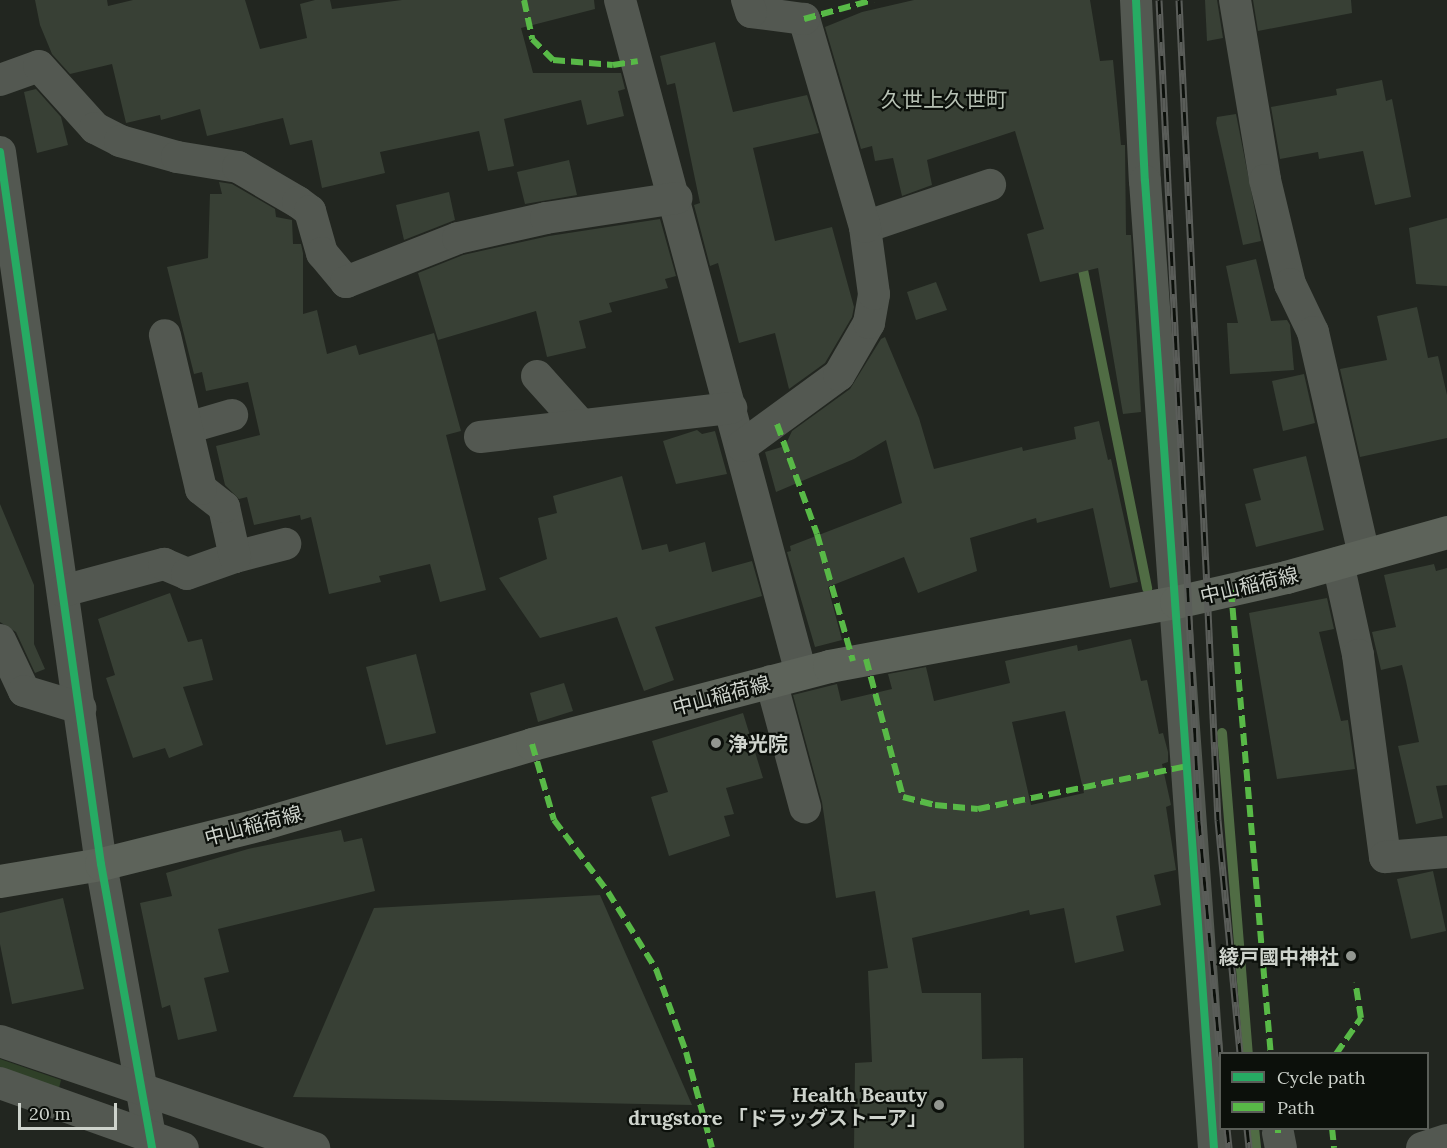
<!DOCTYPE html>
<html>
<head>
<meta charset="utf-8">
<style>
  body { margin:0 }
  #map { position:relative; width:1447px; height:1148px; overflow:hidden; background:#222620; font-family:Lora,"Noto Sans JP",serif }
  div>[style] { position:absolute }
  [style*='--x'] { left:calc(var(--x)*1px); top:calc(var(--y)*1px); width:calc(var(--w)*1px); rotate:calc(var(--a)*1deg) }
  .green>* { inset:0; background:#2f4028 }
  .stream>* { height:10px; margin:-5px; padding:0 5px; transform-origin:5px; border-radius:5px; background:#506c44 }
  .building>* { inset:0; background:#384035 }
  .minor>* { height:32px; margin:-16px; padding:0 16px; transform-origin:16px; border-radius:16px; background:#535851 }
  .major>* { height:33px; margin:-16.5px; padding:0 16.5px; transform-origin:16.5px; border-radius:16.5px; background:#5d635a }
  .rail>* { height:7px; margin-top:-3.5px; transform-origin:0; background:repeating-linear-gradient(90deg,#0c100b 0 14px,#5a5d59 0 28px); box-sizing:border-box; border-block:2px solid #5a5d59 }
  .quiet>* { height:6px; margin-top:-3px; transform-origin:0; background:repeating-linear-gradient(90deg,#58b947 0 12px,transparent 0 18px) }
  .cycleway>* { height:8px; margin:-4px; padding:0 4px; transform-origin:4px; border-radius:4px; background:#26ab63 }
  .dots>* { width:16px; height:16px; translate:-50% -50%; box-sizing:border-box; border:3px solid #0c100b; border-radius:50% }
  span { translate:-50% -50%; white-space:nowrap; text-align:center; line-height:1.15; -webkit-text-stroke:4.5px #0c100b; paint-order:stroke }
  .street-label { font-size:20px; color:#ced3cc }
  .poi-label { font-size:20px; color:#ced3cc; font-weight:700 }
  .left { translate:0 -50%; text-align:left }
  .right { translate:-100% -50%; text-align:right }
  .neighbourhood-label { font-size:21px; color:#b8c2b5 }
  .legend { position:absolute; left:1219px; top:1052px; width:210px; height:78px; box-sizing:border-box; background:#0c100b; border:2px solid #5a5e58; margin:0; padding:8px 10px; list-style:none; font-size:18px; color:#ced3cc }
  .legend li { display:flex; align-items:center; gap:12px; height:30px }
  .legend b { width:30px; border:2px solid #5a5e58 }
  .scale { position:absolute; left:18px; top:1103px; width:99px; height:27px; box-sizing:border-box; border:3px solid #ced3cc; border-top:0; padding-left:8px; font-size:18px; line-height:21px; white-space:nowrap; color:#ced3cc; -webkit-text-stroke:4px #0c100b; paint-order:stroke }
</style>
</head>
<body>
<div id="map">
  <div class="green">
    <i style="clip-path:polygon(0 1059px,61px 1080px,59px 1088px,0 1067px)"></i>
  </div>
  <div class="stream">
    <i style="--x:1081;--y:260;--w:335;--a:78.6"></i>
    <i style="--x:1222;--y:733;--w:322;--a:85.4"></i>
    <i style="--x:1254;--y:1128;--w:20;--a:84"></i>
  </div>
  <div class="building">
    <i style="clip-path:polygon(35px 0,107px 0,108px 6px,133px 0,245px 0,260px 49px,307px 38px,300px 4px,315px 0,330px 0,332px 9px,402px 0,594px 0,595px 9px,521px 28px,533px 73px,621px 73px,625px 89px,618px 91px,624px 116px,587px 125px,581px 100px,504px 119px,514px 166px,488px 171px,479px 131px,380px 152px,385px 173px,322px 188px,312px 140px,290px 145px,283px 118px,207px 136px,200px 109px,161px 120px,160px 115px,126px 123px,112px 64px,70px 74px,52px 54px,40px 25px)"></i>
    <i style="clip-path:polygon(914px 0,1090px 0,1100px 61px,1113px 60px,1121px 145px,1125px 145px,1126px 235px,1131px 235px,1141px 412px,1123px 414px,1098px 268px,1040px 282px,1027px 234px,1044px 229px,1015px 131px,927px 160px,932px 185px,902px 196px,893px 158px,875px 161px,872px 146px,861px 149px,825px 27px,862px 12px)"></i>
    <i style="clip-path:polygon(1205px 0,1217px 0,1223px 38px,1207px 41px)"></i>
    <i style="clip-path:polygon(1253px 0,1351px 0,1352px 13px,1258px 31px)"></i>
    <i style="clip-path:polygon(715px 42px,733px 112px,807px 95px,819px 133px,753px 148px,775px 241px,832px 227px,854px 307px,852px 317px,825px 363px,789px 389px,775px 333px,739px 343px,718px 263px,710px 266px,694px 205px,700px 203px,675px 83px,667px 85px,660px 56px)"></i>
    <i style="clip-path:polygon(1382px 80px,1386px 101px,1392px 99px,1411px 197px,1375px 205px,1363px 151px,1319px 159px,1318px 152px,1280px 159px,1271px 107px,1337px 95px,1336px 89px)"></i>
    <i style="clip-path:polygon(36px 89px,61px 117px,68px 145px,37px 153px,24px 92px)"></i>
    <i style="clip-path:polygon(1236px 114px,1261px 241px,1243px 245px,1216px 123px,1217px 117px)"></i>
    <i style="clip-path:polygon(569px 160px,577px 195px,525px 204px,517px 172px)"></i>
    <i style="clip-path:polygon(219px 182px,232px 184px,275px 209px,276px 217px,292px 220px,293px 244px,301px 244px,303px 253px,303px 314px,317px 310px,327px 354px,356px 345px,359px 355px,434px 333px,461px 431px,446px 435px,486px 590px,440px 602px,430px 564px,379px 576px,381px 582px,329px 594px,311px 517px,301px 520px,300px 515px,254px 525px,247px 497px,239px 499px,225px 485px,216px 446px,260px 435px,248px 382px,206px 391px,202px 372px,194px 374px,167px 267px,208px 258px,210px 194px,222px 194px)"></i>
    <i style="clip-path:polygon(449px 192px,455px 220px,404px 240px,396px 205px)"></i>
    <i style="clip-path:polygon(1447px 218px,1447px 286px,1416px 284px,1409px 228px)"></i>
    <i style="clip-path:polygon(660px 219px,676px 276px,665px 279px,668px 288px,609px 303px,612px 312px,579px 321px,586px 348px,547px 357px,536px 311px,438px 340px,418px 273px,463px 255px,549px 236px)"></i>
    <i style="clip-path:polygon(1256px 259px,1271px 321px,1287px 320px,1290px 325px,1294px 370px,1230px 374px,1227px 323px,1238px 323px,1226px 266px)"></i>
    <i style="clip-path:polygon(936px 282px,947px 310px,916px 320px,907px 292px)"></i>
    <i style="clip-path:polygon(1417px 307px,1428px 358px,1438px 356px,1447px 395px,1447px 438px,1360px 457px,1340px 369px,1387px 360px,1377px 316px)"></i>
    <i style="clip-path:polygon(885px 337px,919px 418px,934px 469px,1022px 447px,1023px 451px,1076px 439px,1074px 427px,1099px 421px,1108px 460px,1111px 459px,1138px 582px,1110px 588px,1093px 508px,1037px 523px,1036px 518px,970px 538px,977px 571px,918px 593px,904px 557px,828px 587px,842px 640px,815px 647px,787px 552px,791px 551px,790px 546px,902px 503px,886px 440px,854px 459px,776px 492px,765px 452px,785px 446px,792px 431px,850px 389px,881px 339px)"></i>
    <i style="clip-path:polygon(1304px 374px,1315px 423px,1283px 431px,1272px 381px)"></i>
    <i style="clip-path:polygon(697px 430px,702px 434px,715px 431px,727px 474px,676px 484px,663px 441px)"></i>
    <i style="clip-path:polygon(1306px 456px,1324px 530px,1256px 547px,1245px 504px,1261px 500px,1253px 469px)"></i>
    <i style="clip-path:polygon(622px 476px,642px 550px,667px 544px,669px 552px,705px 542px,712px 572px,752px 561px,762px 596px,655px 627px,674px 680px,644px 691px,617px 617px,540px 638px,499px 578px,547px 559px,538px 518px,557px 513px,553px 496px)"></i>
    <i style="clip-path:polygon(0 504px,34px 585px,34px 644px,45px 669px,35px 673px,16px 632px,0 622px)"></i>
    <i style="clip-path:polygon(1434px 564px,1436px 571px,1447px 568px,1447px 785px,1436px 786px,1443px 818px,1416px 824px,1398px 746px,1419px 742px,1406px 681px,1402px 665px,1381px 670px,1372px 632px,1396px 627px,1384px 575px)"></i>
    <i style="clip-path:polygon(170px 593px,188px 642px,202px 639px,213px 680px,183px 687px,203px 745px,169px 758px,165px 748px,133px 758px,106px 678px,115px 675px,98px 619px)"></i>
    <i style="clip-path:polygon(1327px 598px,1334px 629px,1319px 632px,1341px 721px,1348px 720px,1355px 769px,1277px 779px,1249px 613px)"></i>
    <i style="clip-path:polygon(evenodd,1131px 639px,1141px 681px,1147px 680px,1159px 734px,1163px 733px,1168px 752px,1168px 762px,1162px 764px,1171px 805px,1166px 807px,1176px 870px,1154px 875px,1161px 905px,1116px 916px,1124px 951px,1075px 963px,1064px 908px,1030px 915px,1029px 910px,912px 938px,922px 993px,981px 993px,982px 1059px,1023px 1058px,1024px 1148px,854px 1148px,855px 1063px,872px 1062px,868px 971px,888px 968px,875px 891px,836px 898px,822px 802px,793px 695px,837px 684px,841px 701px,892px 689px,888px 674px,926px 667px,934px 701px,1010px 683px,1005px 661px,1077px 645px,1078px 651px,1131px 639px,1065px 711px,1084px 793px,1031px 805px,1012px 722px,1065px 711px)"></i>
    <i style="clip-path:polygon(416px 654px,436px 733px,386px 745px,366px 667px)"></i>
    <i style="clip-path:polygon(564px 683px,573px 711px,538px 722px,530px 693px)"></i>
    <i style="clip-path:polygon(743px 713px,763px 778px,726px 788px,734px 814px,724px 816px,730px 836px,669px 856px,651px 797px,668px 792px,652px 741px)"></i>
    <i style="clip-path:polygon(341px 830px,344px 842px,362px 838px,375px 891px,218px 929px,229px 972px,204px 978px,217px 1031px,178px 1040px,170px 1005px,162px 1008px,140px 903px,172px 896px,166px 873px,248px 849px)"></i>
    <i style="clip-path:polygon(1433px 871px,1446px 931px,1411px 939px,1397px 879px)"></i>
    <i style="clip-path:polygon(600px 895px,692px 1105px,293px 1097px,374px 908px)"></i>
    <i style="clip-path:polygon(63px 898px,84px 989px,12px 1004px,0 944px,0 913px)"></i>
  </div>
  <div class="minor">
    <i style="--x:620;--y:0;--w:697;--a:74.95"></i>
    <i style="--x:1136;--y:0;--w:181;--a:87.2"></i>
    <i style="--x:1145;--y:181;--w:969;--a:85.92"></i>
    <i style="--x:1235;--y:0;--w:182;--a:80.5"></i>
    <i style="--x:1265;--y:180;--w:107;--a:76.5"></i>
    <i style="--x:1290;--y:284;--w:53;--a:64.4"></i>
    <i style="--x:1313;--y:332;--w:228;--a:77.1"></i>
    <i style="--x:0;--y:80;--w:41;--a:-19.7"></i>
    <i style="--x:39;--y:66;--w:84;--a:47.9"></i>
    <i style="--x:95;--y:128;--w:28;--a:27"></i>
    <i style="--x:120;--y:141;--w:59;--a:15.7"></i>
    <i style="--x:177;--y:157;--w:62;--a:9.3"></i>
    <i style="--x:238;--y:167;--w:69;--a:30.3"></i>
    <i style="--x:298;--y:202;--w:15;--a:37"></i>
    <i style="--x:310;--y:211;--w:44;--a:74.1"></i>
    <i style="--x:322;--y:253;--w:38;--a:50"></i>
    <i style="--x:346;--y:282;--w:120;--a:-21.4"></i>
    <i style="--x:458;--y:238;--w:90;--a:-12.8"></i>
    <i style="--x:546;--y:218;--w:132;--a:-8.7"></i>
    <i style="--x:0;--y:152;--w:719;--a:81.93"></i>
    <i style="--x:101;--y:864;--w:289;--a:79.8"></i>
    <i style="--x:865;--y:227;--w:132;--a:-18.6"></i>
    <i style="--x:537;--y:376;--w:66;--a:48.1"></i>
    <i style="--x:187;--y:428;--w:47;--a:-16.1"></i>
    <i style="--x:480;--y:437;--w:253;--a:-6.6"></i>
    <i style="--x:742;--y:446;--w:120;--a:-36.2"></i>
    <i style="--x:839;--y:375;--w:60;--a:-60"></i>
    <i style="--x:869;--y:323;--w:29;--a:-80"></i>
    <i style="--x:874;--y:294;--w:68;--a:-97.7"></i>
    <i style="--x:865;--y:227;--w:217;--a:-106.3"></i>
    <i style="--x:804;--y:19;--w:53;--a:-172.5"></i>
    <i style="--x:751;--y:12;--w:13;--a:-108"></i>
    <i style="--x:235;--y:557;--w:52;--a:-14.6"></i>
    <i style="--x:1338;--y:563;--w:94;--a:77.7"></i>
    <i style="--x:1358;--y:655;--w:204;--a:82.4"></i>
    <i style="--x:1385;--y:857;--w:62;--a:-4.6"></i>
    <i style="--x:63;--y:591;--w:105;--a:-15"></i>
    <i style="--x:164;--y:564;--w:25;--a:23"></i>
    <i style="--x:187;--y:574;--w:51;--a:-19.5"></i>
    <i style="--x:235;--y:557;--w:51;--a:-102.4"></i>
    <i style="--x:224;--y:507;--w:29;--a:-142"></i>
    <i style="--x:201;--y:489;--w:158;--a:-103.2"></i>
    <i style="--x:0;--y:640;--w:56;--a:64.8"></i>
    <i style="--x:24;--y:691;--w:59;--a:16.9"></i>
    <i style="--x:771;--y:681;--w:131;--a:74.9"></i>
    <i style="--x:0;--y:1041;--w:332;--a:18.8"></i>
    <i style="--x:0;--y:1083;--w:194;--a:19.6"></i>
    <i style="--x:1278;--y:1133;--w:15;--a:79"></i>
    <i style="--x:1422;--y:1148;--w:26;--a:-18"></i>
  </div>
  <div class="major">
    <i style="--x:0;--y:881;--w:102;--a:-9.6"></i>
    <i style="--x:101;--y:864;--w:165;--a:-14"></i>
    <i style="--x:261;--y:824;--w:283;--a:-16.4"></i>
    <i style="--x:532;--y:744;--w:307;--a:-14.7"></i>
    <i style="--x:829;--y:666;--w:353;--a:-10.5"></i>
    <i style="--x:1176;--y:602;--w:113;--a:-12.8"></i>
    <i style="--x:1286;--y:577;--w:167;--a:-15.6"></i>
  </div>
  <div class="rail">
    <i style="--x:1159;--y:0;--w:822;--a:87.21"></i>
    <i style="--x:1199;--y:821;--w:236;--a:84.9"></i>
    <i style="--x:1179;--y:0;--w:821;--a:87.28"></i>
    <i style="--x:1218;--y:820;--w:235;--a:84.6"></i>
    <i style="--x:1227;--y:1128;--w:20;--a:84"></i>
    <i style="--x:1247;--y:1128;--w:20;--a:84"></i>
  </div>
  <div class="quiet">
    <i style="--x:524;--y:0;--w:40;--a:78"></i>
    <i style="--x:532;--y:39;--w:30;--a:45"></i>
    <i style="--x:553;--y:60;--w:60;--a:4.8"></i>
    <i style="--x:613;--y:65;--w:25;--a:-9"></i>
    <i style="--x:804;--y:19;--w:72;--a:-15.4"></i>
    <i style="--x:777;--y:424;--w:117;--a:70"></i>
    <i style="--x:817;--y:534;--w:132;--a:74.2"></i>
    <i style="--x:1231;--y:590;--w:466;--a:85.1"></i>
    <i style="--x:866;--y:659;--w:143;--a:75"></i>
    <i style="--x:903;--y:797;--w:33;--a:14"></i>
    <i style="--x:935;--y:805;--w:43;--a:5.3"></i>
    <i style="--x:978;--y:809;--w:213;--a:-11.6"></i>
    <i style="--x:532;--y:744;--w:79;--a:73.9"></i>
    <i style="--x:554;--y:820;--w:90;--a:53.1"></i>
    <i style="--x:608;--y:892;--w:91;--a:58.1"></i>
    <i style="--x:656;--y:969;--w:88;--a:70.1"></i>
    <i style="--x:686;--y:1052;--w:99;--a:74.8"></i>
    <i style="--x:1336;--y:1054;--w:44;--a:-55.2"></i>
    <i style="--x:1361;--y:1018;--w:36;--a:-99"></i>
    <i style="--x:1278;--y:1128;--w:5;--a:90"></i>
    <i style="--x:1332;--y:1128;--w:20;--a:84"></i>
  </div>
  <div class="cycleway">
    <i style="--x:1136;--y:0;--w:181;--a:87.2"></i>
    <i style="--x:1145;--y:181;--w:969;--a:85.92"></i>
    <i style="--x:0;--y:152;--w:719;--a:81.93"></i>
    <i style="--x:101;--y:864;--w:289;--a:79.8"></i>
  </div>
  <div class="dots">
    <i style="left:716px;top:743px;background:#929690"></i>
    <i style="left:1351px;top:956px;background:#929690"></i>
    <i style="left:939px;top:1105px;background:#929690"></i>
  </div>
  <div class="street-label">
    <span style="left:1249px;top:585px;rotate:-13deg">中山稲荷線</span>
    <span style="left:721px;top:695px;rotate:-15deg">中山稲荷線</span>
    <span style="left:253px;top:825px;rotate:-15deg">中山稲荷線</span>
  </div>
  <div class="poi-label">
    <span class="left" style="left:728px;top:743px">浄光院</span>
    <span class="right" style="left:1339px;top:956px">綾戸國中神社</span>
    <span class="right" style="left:927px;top:1106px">Health Beauty<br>drugstore 「ドラッグストーア」</span>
  </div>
  <div class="neighbourhood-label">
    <span style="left:944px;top:100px">久世上久世町</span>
  </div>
  <ul class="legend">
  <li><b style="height:8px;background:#26ab63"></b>Cycle path</li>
  <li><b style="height:8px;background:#58b947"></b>Path</li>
  </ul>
  <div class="scale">20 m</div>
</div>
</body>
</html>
